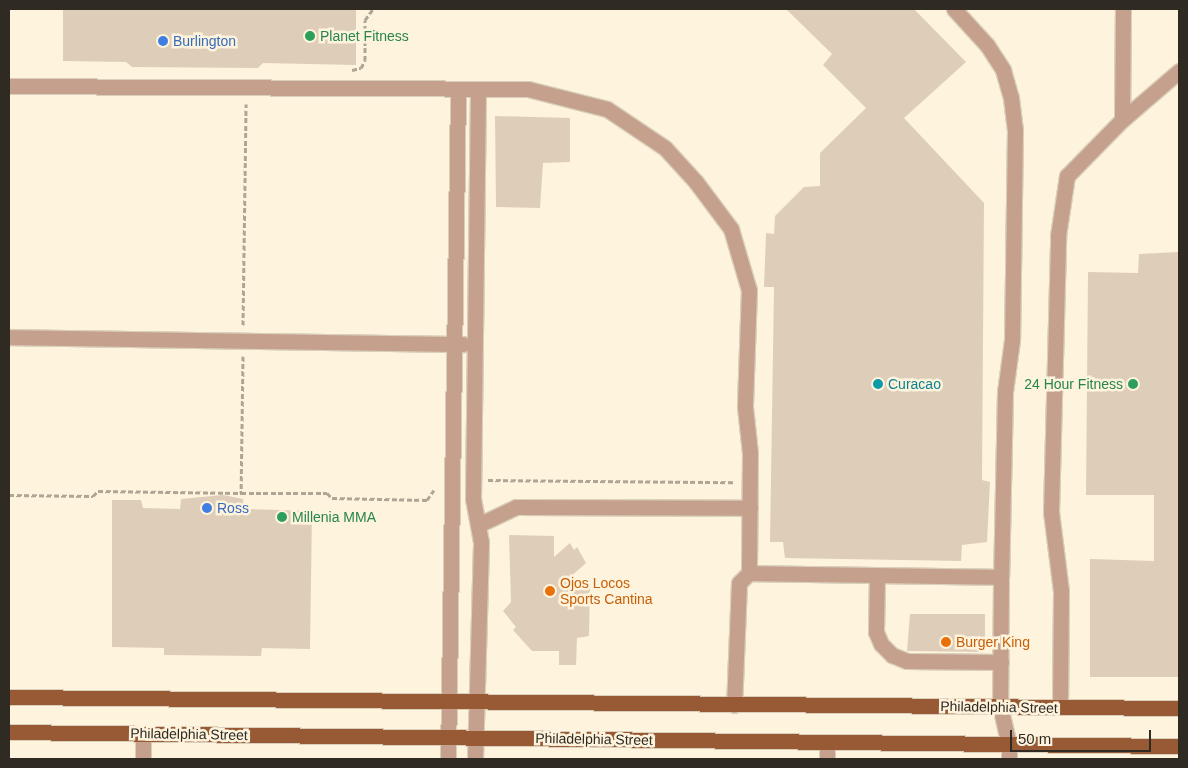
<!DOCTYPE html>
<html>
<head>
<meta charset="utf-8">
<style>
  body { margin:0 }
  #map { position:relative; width:1188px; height:768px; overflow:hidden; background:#fef3dc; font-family:Helvetica,sans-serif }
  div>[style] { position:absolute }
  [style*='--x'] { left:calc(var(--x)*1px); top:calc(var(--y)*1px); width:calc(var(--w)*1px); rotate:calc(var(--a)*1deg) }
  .building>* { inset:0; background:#deceb9 }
  .path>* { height:3px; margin-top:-1.5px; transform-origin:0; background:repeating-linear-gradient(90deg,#aea594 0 5px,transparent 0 7.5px) }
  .roads { filter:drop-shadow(1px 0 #d9cfbb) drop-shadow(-1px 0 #d9cfbb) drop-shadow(0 1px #d9cfbb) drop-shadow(0 -1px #d9cfbb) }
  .minor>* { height:15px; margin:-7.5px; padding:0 7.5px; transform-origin:7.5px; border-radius:7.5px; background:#c5a18d }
  .major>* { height:15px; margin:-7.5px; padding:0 7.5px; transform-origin:7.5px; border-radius:7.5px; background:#975a35 }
  .dots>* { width:14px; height:14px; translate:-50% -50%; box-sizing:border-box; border:2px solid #fef3dc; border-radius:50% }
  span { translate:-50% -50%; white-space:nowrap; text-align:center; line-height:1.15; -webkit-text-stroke:5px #fef3dc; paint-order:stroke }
  .leisure-label { font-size:14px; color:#27864d }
  .left { translate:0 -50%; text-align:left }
  .right { translate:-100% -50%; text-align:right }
  .shop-label { font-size:14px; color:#366cbe }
  .culture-label { font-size:14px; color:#0d838f }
  .food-label { font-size:14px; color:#c56008 }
  .street-label { font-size:14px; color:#2f2a22 }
  .frame { position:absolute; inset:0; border:10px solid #2f2a22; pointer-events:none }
  .scale { position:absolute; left:1010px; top:730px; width:141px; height:22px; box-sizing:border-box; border:2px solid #2f2a22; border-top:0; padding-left:6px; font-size:15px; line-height:18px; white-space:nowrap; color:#2f2a22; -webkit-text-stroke:4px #fef3dc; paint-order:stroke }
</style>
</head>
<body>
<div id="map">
  <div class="building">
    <i style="clip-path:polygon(63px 9px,356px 9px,356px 65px,263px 63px,258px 68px,132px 67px,126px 62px,63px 61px)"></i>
    <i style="clip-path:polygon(786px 9px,914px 9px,966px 62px,904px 118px,984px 203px,982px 480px,990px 482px,987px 542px,962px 545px,961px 561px,785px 558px,783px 542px,770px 542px,774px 287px,764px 287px,766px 233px,774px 234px,775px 216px,804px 187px,820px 186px,820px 153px,866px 108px,823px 65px,832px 54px)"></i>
    <i style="clip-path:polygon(495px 116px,570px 118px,570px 162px,543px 163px,540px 208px,496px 207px)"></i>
    <i style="clip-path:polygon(1179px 252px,1179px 677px,1090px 677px,1090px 559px,1154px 561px,1154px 495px,1086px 495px,1088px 272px,1138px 273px,1139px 254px)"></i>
    <i style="clip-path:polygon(223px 495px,243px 499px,244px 509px,312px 511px,310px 649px,262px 648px,261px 656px,164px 655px,164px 648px,112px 647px,112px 500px,141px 500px,143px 508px,180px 509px,181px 499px)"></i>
    <i style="clip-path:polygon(509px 535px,554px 536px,554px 557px,570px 543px,574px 550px,577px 547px,586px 563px,569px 578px,590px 580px,589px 636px,577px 638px,576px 665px,559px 665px,559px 651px,532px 651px,513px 630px,516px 627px,503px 611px,511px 602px)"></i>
    <i style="clip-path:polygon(910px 614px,985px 614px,985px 652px,907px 651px)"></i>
  </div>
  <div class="path">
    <i style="--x:352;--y:70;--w:9;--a:-13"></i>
    <i style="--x:361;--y:68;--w:9;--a:-63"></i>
    <i style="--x:365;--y:60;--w:40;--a:-90"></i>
    <i style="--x:365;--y:20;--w:14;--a:-54"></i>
    <i style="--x:243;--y:325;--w:221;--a:-89.2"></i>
    <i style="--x:243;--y:356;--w:137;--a:90.8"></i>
    <i style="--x:241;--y:493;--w:86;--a:0"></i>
    <i style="--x:327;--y:493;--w:7;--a:45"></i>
    <i style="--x:332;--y:498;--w:95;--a:1.2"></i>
    <i style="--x:427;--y:500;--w:12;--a:-55"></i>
    <i style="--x:488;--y:480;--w:246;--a:0.5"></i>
    <i style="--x:9;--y:495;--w:84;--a:0.7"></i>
    <i style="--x:93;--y:496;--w:7;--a:-45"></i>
    <i style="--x:98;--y:491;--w:143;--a:0.8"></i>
  </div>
  <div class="roads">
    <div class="minor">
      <i style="--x:954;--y:9;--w:49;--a:47.5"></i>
      <i style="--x:987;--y:45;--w:30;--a:57"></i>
      <i style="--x:1003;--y:70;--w:29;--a:74"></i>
      <i style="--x:1011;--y:98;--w:31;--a:83"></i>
      <i style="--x:1015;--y:129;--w:211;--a:90.8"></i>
      <i style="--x:1012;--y:340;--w:52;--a:97.7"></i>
      <i style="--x:1005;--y:392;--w:185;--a:91.2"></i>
      <i style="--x:1001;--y:577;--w:129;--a:90.4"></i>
      <i style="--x:1000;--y:706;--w:40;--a:77"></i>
      <i style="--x:1009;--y:745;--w:14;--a:90"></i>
      <i style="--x:9;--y:86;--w:519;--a:0.33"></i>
      <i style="--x:528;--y:89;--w:81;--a:14.2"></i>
      <i style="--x:607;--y:109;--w:70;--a:33.9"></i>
      <i style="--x:665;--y:148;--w:46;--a:47.6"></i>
      <i style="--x:696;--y:182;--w:59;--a:53.3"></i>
      <i style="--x:731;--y:229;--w:64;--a:73.6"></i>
      <i style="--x:749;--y:290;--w:117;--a:92"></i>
      <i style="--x:745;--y:407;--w:46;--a:83.8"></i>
      <i style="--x:750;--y:453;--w:120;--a:90.5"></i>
      <i style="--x:749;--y:573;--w:14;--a:135"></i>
      <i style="--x:739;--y:583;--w:122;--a:92.3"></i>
      <i style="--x:1122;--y:120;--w:111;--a:-89.5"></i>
      <i style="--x:9;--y:337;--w:454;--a:0.9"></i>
      <i style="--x:478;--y:525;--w:42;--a:-25.3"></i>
      <i style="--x:516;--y:507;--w:234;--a:0.2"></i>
      <i style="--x:749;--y:573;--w:252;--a:0.9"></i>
      <i style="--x:877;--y:575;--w:57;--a:91"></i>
      <i style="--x:876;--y:632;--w:13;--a:67"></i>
      <i style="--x:881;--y:644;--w:16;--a:45"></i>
      <i style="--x:892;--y:655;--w:16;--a:22"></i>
      <i style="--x:907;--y:661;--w:94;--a:0.6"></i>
      <i style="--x:1060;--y:707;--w:116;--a:-89.5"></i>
      <i style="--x:1061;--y:591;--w:80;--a:-97.2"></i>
      <i style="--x:1051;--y:512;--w:276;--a:-88.5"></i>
      <i style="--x:1058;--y:236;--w:61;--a:-81.5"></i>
      <i style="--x:1067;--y:176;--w:78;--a:-45.5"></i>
      <i style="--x:1122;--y:120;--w:75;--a:-40.7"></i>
      <i style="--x:143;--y:759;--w:25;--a:-90"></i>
      <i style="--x:448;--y:759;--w:670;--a:-89.14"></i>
      <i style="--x:475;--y:759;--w:217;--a:-88.4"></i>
      <i style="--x:481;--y:542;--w:44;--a:-100.5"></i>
      <i style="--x:473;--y:499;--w:410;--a:-89.3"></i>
      <i style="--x:827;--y:759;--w:17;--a:-90"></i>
    </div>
    <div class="major">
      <i style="--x:9;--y:697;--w:1170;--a:0.54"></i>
      <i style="--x:9;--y:732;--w:1170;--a:0.69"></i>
    </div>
  </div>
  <div class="dots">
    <i style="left:310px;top:36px;background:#2e9e5b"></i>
    <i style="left:163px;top:41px;background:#3f7fe0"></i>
    <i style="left:878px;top:384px;background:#0f9aa8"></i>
    <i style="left:1133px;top:384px;background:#2e9e5b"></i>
    <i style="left:207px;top:508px;background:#3f7fe0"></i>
    <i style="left:282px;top:517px;background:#2e9e5b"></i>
    <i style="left:550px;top:591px;background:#e8710a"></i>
    <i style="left:946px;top:642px;background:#e8710a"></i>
  </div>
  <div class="leisure-label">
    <span class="left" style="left:320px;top:36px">Planet Fitness</span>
    <span class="right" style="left:1123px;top:384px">24 Hour Fitness</span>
    <span class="left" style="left:292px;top:517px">Millenia MMA</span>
  </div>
  <div class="shop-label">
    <span class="left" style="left:173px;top:41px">Burlington</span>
    <span class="left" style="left:217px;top:508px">Ross</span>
  </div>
  <div class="culture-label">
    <span class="left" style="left:888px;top:384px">Curacao</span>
  </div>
  <div class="food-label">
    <span class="left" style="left:560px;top:591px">Ojos Locos<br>Sports Cantina</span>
    <span class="left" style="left:956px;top:642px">Burger King</span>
  </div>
  <div class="street-label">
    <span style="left:999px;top:707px;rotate:1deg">Philadelphia Street</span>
    <span style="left:189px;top:734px;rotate:1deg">Philadelphia Street</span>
    <span style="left:594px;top:739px;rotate:1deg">Philadelphia Street</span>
  </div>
  <div class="frame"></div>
  <div class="scale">50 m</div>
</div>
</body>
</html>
